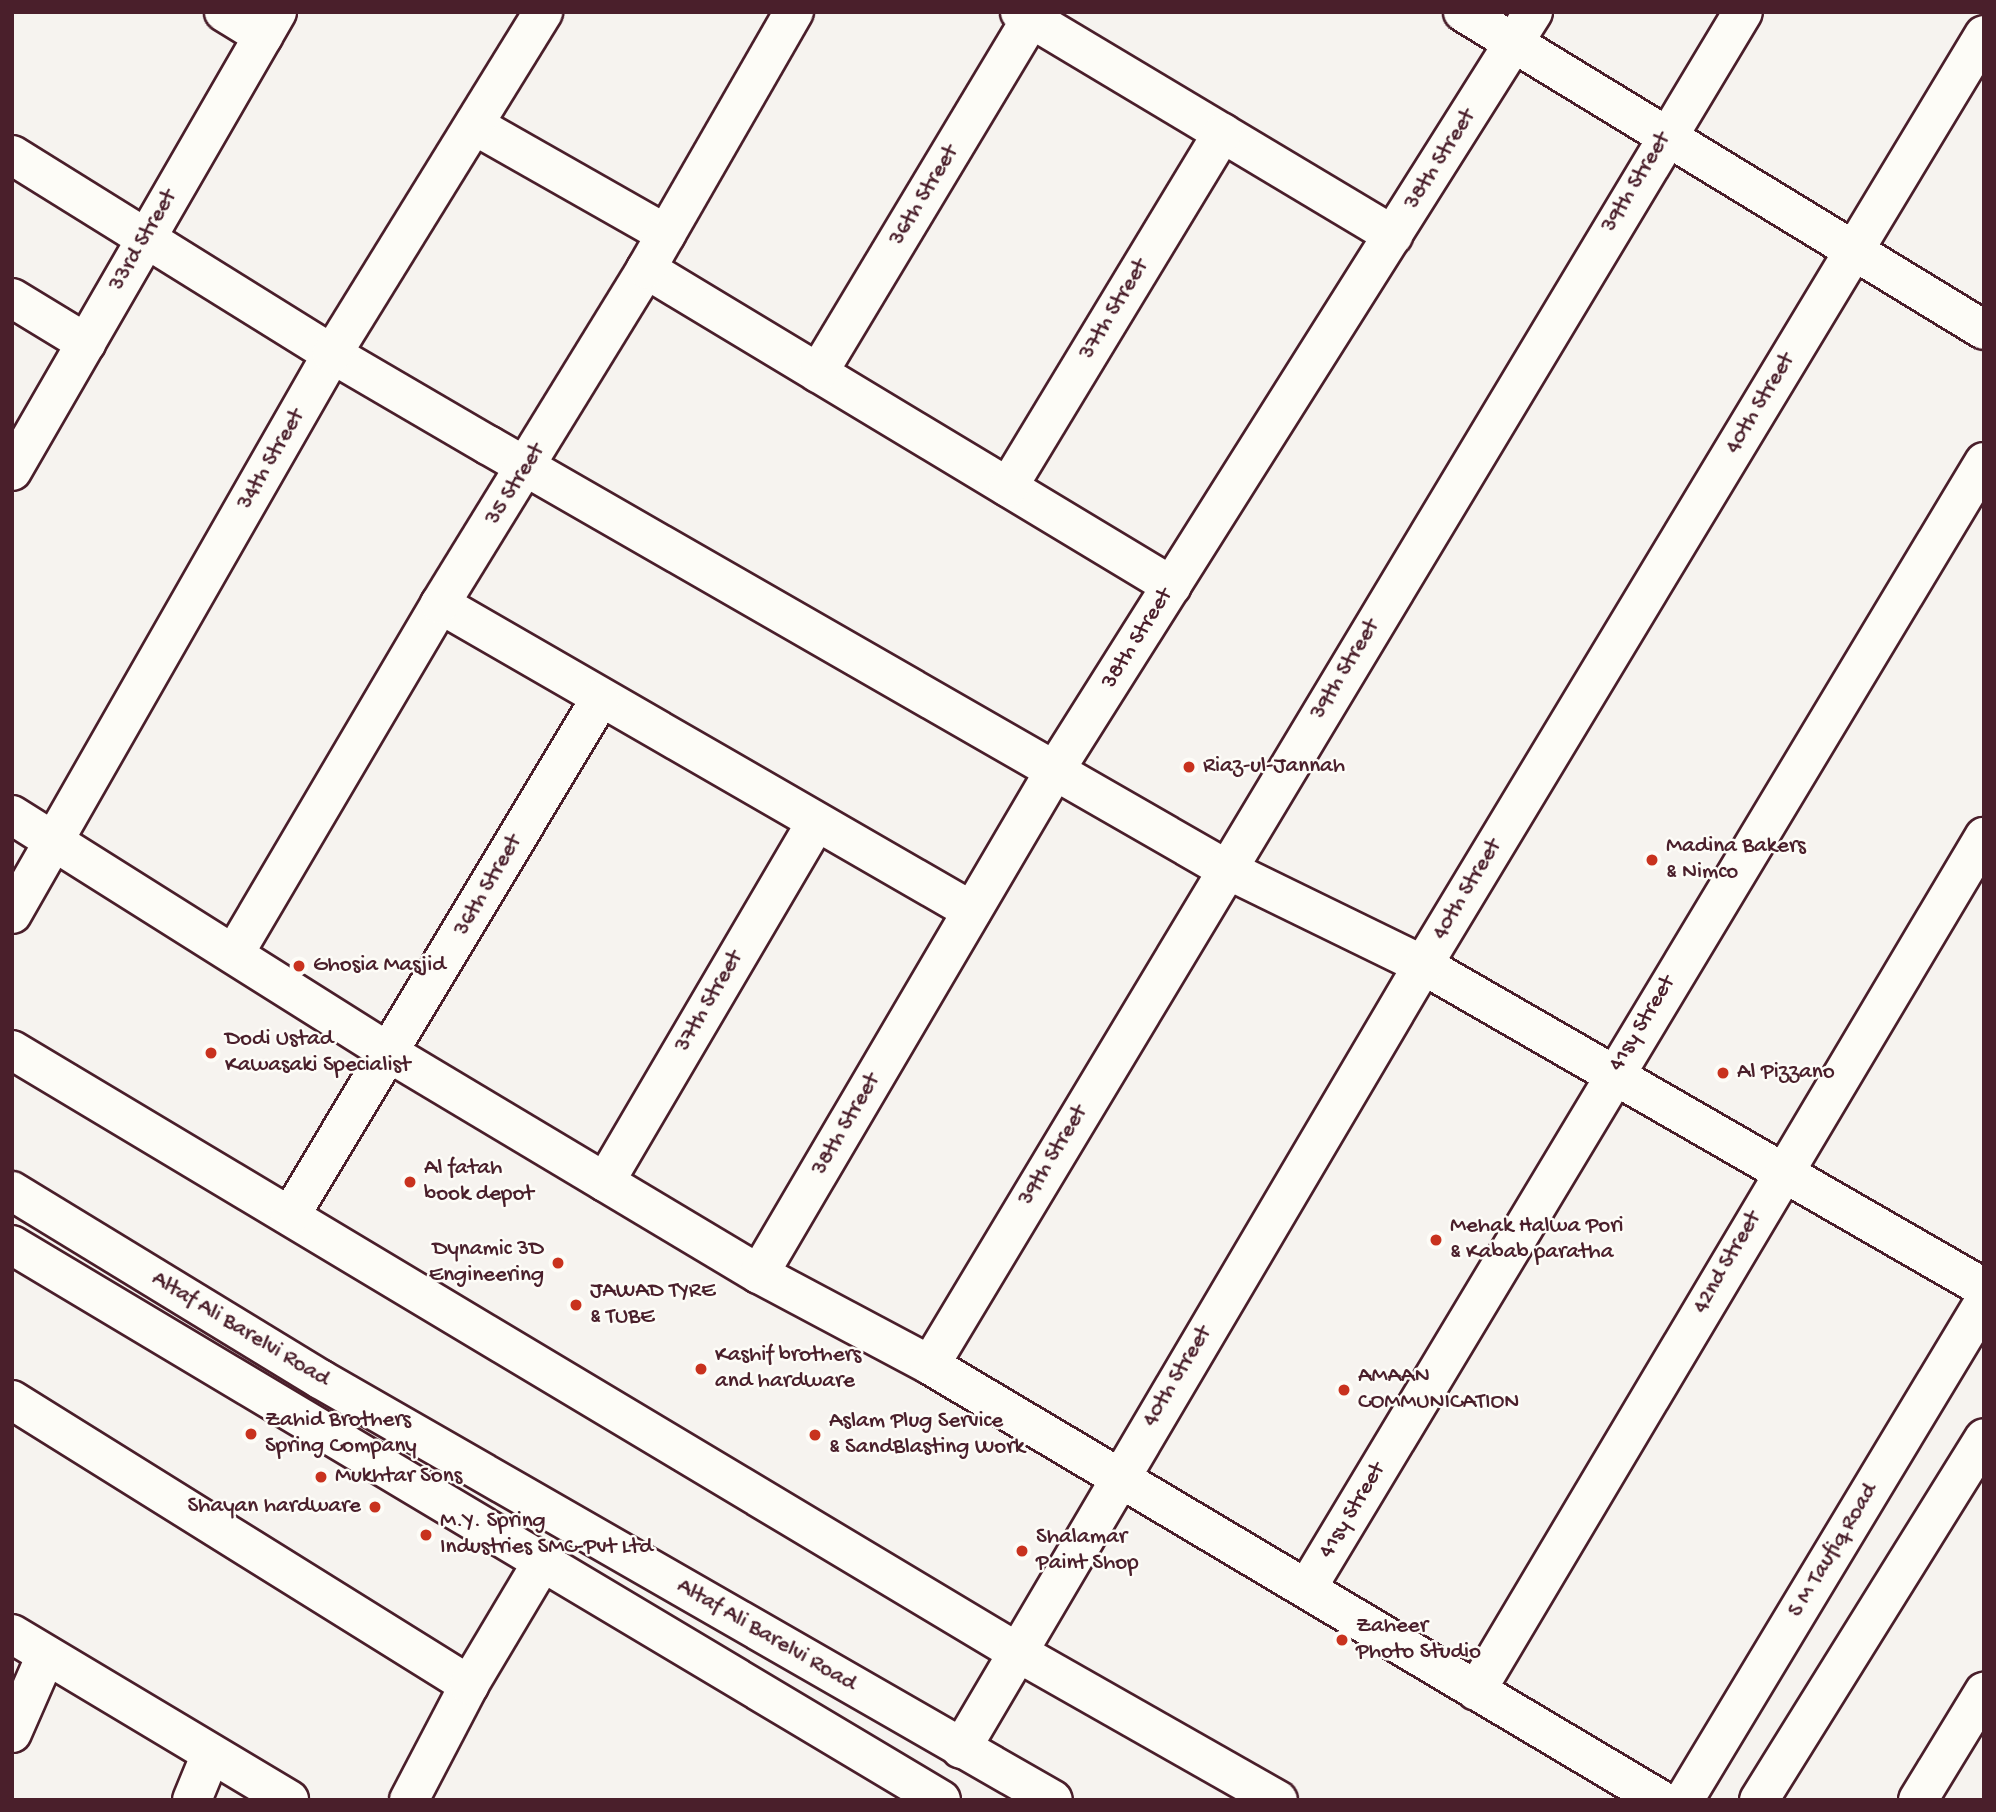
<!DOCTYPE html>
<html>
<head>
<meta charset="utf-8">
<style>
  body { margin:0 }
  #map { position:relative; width:1996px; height:1812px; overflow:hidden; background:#f6f3ef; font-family:"Gochi Hand",sans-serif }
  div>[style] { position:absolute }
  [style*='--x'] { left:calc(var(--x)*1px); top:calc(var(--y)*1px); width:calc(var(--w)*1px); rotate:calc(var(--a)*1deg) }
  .roads { filter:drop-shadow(2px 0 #4a1f2b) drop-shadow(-2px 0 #4a1f2b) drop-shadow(0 2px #4a1f2b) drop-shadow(0 -2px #4a1f2b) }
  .minor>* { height:38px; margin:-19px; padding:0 19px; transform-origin:19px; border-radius:19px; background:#fdfcf7 }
  .tertiary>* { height:38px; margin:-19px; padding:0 19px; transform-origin:19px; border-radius:19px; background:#fdfcf7 }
  .secondary>* { height:38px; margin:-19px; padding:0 19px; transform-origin:19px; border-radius:19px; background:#fdfcf7 }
  .trunk>* { height:38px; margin:-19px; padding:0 19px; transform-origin:19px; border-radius:19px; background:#fdfcf7 }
  .dots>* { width:19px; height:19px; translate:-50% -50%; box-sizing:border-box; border:4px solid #fdfcf7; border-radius:50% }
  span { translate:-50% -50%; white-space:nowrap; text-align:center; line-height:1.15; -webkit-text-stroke:5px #fdfcf7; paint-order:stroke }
  .street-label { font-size:23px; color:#4a1f2b }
  .poi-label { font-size:23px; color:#4a1f2b }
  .left { translate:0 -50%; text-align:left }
  .right { translate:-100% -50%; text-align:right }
  .frame { position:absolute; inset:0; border:14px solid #4a1f2b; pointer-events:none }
</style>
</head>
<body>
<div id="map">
  <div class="roads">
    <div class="minor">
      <i style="--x:224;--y:12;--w:46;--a:31.6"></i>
      <i style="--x:1020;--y:12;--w:435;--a:30.9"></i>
      <i style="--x:1463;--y:12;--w:610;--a:31.4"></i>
      <i style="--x:474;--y:125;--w:221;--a:29.6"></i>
      <i style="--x:12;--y:155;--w:377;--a:31.9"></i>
      <i style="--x:332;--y:354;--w:181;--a:30.3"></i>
      <i style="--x:488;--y:445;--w:851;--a:29.88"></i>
      <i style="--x:1226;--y:869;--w:219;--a:26"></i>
      <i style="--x:1423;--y:965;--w:647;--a:29.93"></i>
      <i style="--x:646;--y:269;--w:614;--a:31.08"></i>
      <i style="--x:12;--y:298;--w:87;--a:31.3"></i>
      <i style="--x:818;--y:373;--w:413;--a:-59"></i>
      <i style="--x:12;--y:471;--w:530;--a:-60"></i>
      <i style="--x:1008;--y:487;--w:414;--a:-58.8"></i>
      <i style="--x:440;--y:604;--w:614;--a:29.99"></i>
      <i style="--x:12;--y:815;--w:448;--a:32.2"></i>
      <i style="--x:391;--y:1054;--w:429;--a:30.9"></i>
      <i style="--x:759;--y:1274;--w:194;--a:28"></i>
      <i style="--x:930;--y:1365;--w:851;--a:30.76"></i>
      <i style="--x:12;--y:914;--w:645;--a:-60.26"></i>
      <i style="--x:332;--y:354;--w:402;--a:-58.3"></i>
      <i style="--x:234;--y:954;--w:406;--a:-59.5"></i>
      <i style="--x:440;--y:604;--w:393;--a:-58.4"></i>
      <i style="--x:646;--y:269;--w:297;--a:-60.1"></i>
      <i style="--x:12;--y:1050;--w:1172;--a:30.92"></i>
      <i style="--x:1017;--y:1652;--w:300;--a:29.6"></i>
      <i style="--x:605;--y:1182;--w:417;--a:-59.6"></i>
      <i style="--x:290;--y:1216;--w:603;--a:-59.05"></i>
      <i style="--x:759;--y:1274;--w:584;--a:-59.57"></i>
      <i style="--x:1055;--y:770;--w:896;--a:-57.76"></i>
      <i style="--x:930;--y:1365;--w:1578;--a:-59"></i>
      <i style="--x:12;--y:1400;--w:539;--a:31.95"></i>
      <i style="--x:1307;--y:1588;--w:1314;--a:-58.98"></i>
      <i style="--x:12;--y:1634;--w:323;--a:30.9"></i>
      <i style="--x:1476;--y:1691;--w:994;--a:-59.25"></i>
      <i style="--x:12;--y:1733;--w:85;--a:-66.4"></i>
      <i style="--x:192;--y:1800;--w:50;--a:-67.6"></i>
      <i style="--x:409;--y:1800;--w:130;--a:-62.4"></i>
      <i style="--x:469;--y:1685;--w:141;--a:-59.2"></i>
    </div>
    <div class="tertiary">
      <i style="--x:961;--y:1749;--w:910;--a:-59.49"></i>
      <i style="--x:1423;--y:965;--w:1086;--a:-58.9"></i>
    </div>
    <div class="secondary">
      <i style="--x:12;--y:1191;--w:361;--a:31.4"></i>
      <i style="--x:320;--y:1379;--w:845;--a:29.87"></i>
      <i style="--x:12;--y:1245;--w:1082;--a:30.85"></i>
      <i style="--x:1684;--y:1800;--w:581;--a:-58.93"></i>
    </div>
    <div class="trunk">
      <i style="--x:1759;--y:1800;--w:426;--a:-58.1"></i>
      <i style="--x:1918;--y:1800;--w:127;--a:-58.6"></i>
    </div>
  </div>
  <div class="dots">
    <i style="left:1189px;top:767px;background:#c8321e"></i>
    <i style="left:1652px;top:860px;background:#c8321e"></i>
    <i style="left:299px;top:966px;background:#c8321e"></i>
    <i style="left:211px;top:1053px;background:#c8321e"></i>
    <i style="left:1723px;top:1073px;background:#c8321e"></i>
    <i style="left:410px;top:1182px;background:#c8321e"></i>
    <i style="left:1436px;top:1240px;background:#c8321e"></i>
    <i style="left:558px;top:1263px;background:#c8321e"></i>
    <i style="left:576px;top:1305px;background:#c8321e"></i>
    <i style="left:701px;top:1369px;background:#c8321e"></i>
    <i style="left:1344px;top:1390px;background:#c8321e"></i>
    <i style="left:251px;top:1434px;background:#c8321e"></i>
    <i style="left:815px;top:1435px;background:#c8321e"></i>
    <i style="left:321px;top:1477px;background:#c8321e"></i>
    <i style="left:375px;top:1507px;background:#c8321e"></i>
    <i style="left:426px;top:1535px;background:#c8321e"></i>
    <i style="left:1022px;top:1551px;background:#c8321e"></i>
    <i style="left:1342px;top:1640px;background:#c8321e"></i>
  </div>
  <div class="street-label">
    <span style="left:1441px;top:160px;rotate:-58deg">38th Street</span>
    <span style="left:1637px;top:183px;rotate:-59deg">39th Street</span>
    <span style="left:925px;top:196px;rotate:-59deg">36th Street</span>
    <span style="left:144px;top:241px;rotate:-60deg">33rd Street</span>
    <span style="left:1115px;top:310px;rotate:-59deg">37th Street</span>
    <span style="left:1761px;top:404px;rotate:-59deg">40th Street</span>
    <span style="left:272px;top:460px;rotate:-60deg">34th Street</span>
    <span style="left:516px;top:485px;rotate:-58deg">35 Street</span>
    <span style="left:1138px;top:639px;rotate:-58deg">38th Street</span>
    <span style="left:1346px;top:670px;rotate:-59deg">39th Street</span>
    <span style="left:489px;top:886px;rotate:-60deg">36th Street</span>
    <span style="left:1468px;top:890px;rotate:-59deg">40th Street</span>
    <span style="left:710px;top:1002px;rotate:-60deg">37th Street</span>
    <span style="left:1643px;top:1024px;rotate:-59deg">41sy Street</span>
    <span style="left:847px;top:1125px;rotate:-60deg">38th Street</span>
    <span style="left:1054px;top:1156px;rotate:-59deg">39th Street</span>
    <span style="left:1728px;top:1263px;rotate:-60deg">42nd Street</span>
    <span style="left:240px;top:1330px;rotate:31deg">Altaf Ali Barelvi Road</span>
    <span style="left:1178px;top:1377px;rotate:-59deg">40th Street</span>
    <span style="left:1353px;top:1511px;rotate:-59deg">41sy Street</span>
    <span style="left:1834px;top:1551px;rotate:-59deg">S M Taufiq Road</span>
    <span style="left:766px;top:1636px;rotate:30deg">Altaf Ali Barelvi Road</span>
  </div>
  <div class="poi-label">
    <span class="left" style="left:1203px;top:767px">Riaz-ul-Jannah</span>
    <span class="left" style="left:1666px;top:860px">Madina Bakers<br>&amp; Nimco</span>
    <span class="left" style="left:313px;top:966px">Ghosia Masjid</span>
    <span class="left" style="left:225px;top:1053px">Dodi Ustad<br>Kawasaki Specialist</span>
    <span class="left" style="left:1737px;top:1073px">Al Pizzano</span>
    <span class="left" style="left:424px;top:1182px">Al fatah<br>book depot</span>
    <span class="left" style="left:1450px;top:1240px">Mehak Halwa Pori<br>&amp; Kabab paratha</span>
    <span class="right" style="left:544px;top:1263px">Dynamic 3D<br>Engineering</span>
    <span class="left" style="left:590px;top:1305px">JAWAD TYRE<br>&amp; TUBE</span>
    <span class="left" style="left:715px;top:1369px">Kashif brothers<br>and hardware</span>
    <span class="left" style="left:1358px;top:1390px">AMAAN<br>COMMUNICATION</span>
    <span class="left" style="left:265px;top:1434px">Zahid Brothers<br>Spring Company</span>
    <span class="left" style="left:829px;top:1435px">Aslam Plug Service<br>&amp; SandBlasting Work</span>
    <span class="left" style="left:335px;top:1477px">Mukhtar Sons</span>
    <span class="right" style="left:361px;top:1507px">Shayan hardware</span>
    <span class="left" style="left:440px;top:1535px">M.Y. Spring<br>Industries SMC-Pvt Ltd</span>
    <span class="left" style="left:1036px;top:1551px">Shalamar<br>Paint Shop</span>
    <span class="left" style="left:1356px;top:1640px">Zaheer<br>Photo Studio</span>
  </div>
  <div class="frame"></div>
</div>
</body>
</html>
